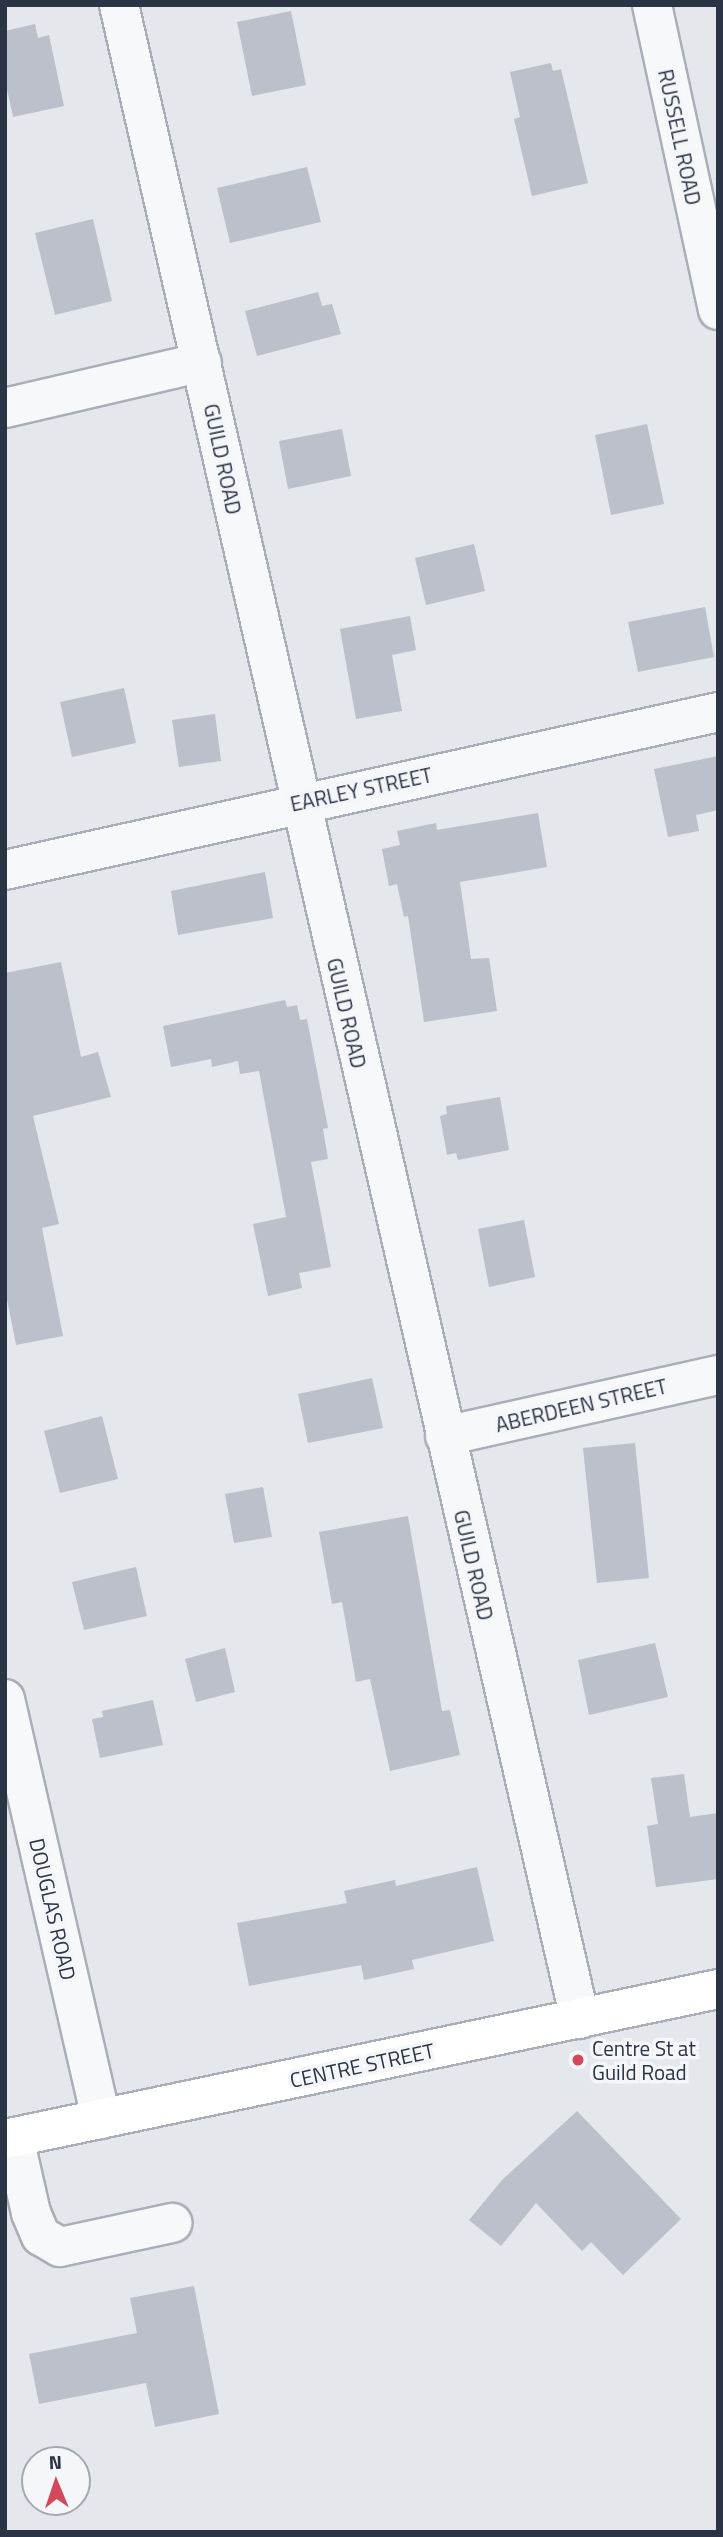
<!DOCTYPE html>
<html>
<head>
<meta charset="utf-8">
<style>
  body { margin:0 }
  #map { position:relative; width:723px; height:2537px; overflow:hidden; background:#e4e7ec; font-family:"Titillium Web",sans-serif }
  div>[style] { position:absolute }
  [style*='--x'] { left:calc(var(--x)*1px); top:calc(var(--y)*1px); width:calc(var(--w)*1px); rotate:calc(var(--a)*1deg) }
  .building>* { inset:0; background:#bbc0ca }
  .roads { filter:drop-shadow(2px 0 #a9aeb7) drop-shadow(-2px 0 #a9aeb7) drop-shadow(0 2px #a9aeb7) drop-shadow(0 -2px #a9aeb7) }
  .minor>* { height:38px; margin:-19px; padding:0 19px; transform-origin:19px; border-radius:19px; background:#f7f8fa }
  .major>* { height:38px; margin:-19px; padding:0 19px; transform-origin:19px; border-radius:19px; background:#fff }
  .dots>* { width:19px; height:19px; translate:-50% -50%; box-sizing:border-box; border:4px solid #f4f6f9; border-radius:50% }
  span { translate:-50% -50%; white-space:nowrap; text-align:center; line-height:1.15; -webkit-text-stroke:7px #f4f6f9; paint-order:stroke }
  .street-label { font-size:21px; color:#2b3445 }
  .poi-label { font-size:21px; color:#2b3445 }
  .left { translate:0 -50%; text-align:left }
  .frame { position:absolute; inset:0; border:7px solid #2b3445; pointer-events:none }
  .north { position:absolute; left:21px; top:2446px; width:70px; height:70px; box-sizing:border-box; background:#f4f6f9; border:2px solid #a4a8b1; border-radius:50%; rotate:358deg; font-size:19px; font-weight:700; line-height:28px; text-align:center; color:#2b3445 }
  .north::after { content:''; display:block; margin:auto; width:24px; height:32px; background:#d1495b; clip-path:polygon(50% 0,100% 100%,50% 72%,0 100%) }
</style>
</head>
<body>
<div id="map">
  <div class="building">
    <i style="clip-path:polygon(291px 11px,306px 85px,252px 96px,237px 22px)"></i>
    <i style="clip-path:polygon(35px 24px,38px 38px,49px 35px,64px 106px,13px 117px,5px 80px,5px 31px)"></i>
    <i style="clip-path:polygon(551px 63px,553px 71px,561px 69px,588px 183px,532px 196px,514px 119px,520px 117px,510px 72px)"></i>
    <i style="clip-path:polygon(307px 167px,321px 222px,230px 243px,217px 188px)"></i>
    <i style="clip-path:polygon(93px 219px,112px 301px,55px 315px,35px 233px)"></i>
    <i style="clip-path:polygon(318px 292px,322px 306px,332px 304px,341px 334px,257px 356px,245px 311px)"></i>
    <i style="clip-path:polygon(647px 424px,664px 504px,611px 515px,595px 435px)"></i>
    <i style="clip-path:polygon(342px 429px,351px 476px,288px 489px,279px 441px)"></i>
    <i style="clip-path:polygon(474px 544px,485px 591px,426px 605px,415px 558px)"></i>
    <i style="clip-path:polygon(705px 607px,714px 657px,638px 672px,628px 622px)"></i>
    <i style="clip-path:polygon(410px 616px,416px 650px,392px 655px,402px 711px,356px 719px,340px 629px)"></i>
    <i style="clip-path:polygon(124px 688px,136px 743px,72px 757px,60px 702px)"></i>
    <i style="clip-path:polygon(215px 714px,221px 761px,179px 767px,172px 720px)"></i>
    <i style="clip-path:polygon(718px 756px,718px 810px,696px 815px,699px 831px,668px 837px,654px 769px)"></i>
    <i style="clip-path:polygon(538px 813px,547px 867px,460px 882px,471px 959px,489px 958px,497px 1011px,424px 1022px,408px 916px,404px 917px,397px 884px,389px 886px,382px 849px,400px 845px,397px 831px,436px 823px,437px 830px)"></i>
    <i style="clip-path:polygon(265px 872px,273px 918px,178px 935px,171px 891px)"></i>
    <i style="clip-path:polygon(61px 962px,81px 1057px,98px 1052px,111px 1097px,33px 1116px,59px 1224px,42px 1228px,63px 1336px,16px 1345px,5px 1289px,5px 973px)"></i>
    <i style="clip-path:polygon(285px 1000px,287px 1007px,297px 1005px,300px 1020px,307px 1019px,328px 1128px,323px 1129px,328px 1159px,311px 1162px,331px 1267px,299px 1273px,302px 1288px,268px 1296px,253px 1224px,286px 1217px,259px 1071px,240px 1074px,238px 1061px,212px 1067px,211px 1059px,171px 1067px,163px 1026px)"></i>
    <i style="clip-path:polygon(500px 1097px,509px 1150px,458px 1160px,456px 1153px,447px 1155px,440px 1116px,447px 1114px,446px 1106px)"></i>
    <i style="clip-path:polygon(524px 1220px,535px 1277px,489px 1287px,478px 1229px)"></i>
    <i style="clip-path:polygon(372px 1378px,383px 1428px,308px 1443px,298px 1394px)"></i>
    <i style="clip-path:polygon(102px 1416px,118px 1479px,60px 1493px,44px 1431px)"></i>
    <i style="clip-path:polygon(635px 1443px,649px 1578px,597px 1583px,583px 1448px)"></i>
    <i style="clip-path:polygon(263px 1487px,272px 1537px,234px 1543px,225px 1494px)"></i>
    <i style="clip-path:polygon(408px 1516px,442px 1711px,450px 1710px,460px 1755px,390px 1771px,370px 1679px,356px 1682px,342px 1602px,332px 1604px,319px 1532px)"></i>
    <i style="clip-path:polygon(136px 1567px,147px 1616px,84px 1630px,72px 1582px)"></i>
    <i style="clip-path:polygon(655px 1643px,668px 1697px,589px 1715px,578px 1660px)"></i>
    <i style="clip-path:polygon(225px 1648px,235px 1692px,196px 1702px,185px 1659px)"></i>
    <i style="clip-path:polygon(153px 1700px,163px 1745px,100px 1758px,92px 1719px,103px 1717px,102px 1711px)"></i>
    <i style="clip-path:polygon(684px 1774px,690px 1817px,718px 1813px,718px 1879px,656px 1887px,647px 1826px,658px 1824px,651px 1778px)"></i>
    <i style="clip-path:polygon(477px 1867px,494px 1941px,412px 1960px,414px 1969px,364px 1980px,361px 1965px,249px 1986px,237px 1923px,347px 1903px,344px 1891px,395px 1880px,396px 1886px)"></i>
    <i style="clip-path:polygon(577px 2111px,681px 2219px,623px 2275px,591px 2242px,582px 2251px,536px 2203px,501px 2246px,469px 2220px,502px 2180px)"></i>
    <i style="clip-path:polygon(194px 2286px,219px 2414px,155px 2427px,146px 2383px,39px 2404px,29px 2354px,137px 2333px,130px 2298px)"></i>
  </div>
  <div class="roads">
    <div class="minor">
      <i style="--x:119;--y:5;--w:2066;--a:77.11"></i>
      <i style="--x:652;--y:5;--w:312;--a:77.8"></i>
      <i style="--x:5;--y:408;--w:202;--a:-13.1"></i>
      <i style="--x:5;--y:870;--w:730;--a:-12.49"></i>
      <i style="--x:445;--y:1436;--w:280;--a:-12.6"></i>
      <i style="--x:5;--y:1699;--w:431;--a:77.1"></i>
      <i style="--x:14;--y:2138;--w:77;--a:77.2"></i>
      <i style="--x:31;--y:2213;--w:25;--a:67"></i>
      <i style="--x:41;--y:2236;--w:22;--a:30"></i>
      <i style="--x:60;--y:2247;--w:115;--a:-12.1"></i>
    </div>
    <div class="major">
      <i style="--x:5;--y:2139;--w:729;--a:-11.88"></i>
    </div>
  </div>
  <div class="dots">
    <i style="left:578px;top:2060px;background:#d1495b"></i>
  </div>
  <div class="street-label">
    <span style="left:680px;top:137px;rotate:78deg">RUSSELL ROAD</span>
    <span style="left:223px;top:459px;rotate:78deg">GUILD ROAD</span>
    <span style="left:361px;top:789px;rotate:-12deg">EARLEY STREET</span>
    <span style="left:347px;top:1013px;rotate:77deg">GUILD ROAD</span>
    <span style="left:581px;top:1405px;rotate:-13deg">ABERDEEN STREET</span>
    <span style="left:474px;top:1565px;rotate:77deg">GUILD ROAD</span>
    <span style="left:53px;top:1909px;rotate:77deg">DOUGLAS ROAD</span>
    <span style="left:362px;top:2065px;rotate:-12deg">CENTRE STREET</span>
  </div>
  <div class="poi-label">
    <span class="left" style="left:592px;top:2060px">Centre St at<br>Guild Road</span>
  </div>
  <div class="frame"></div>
  <div class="north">N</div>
</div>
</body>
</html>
